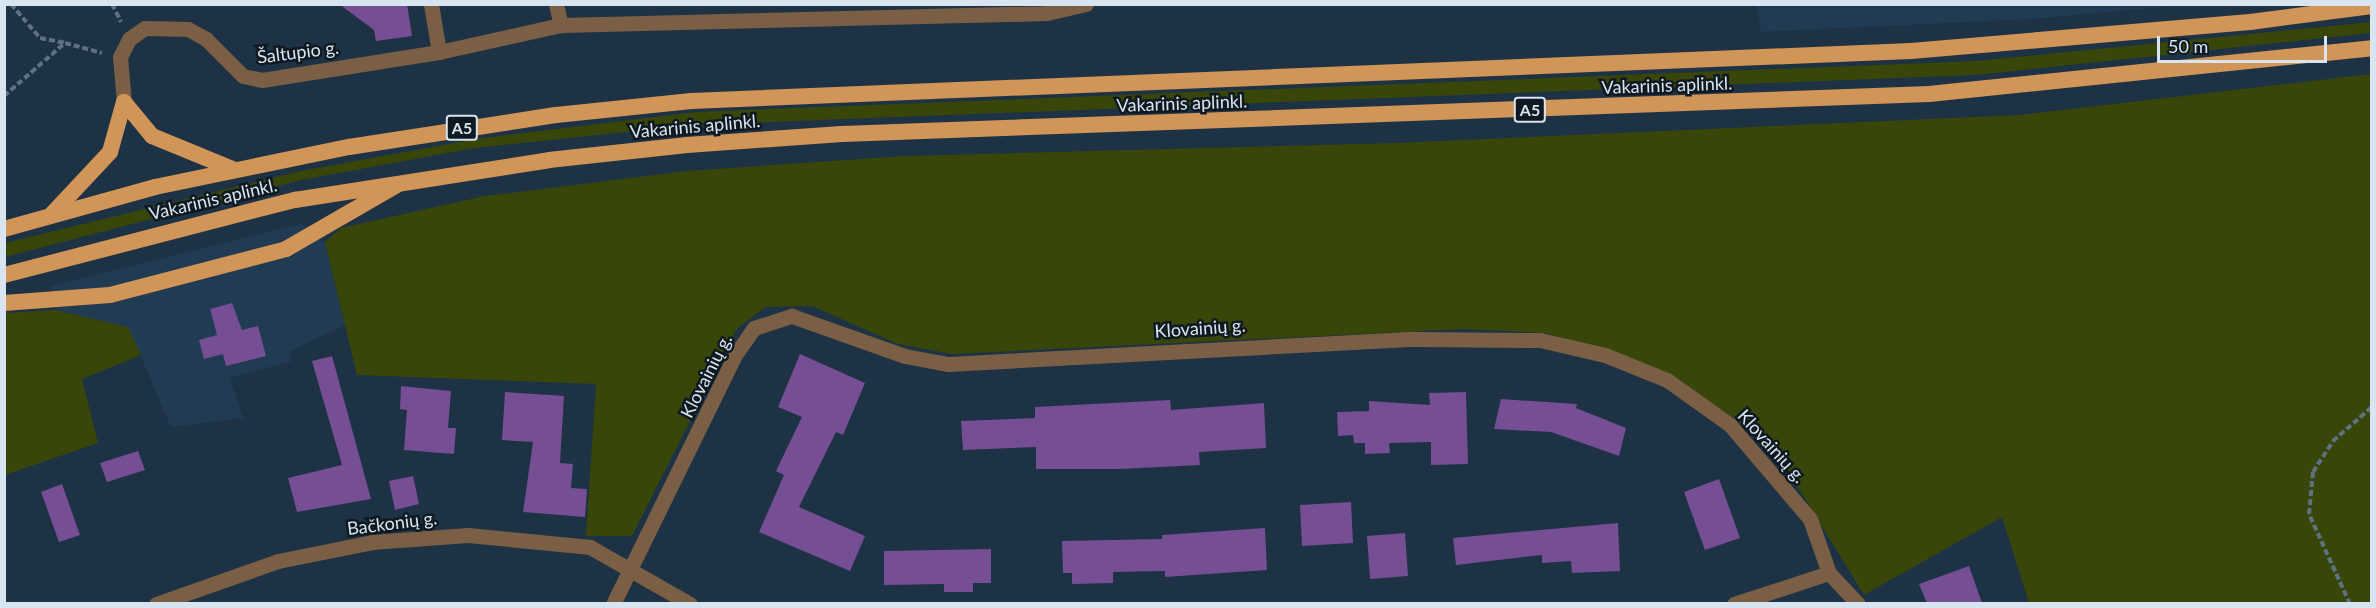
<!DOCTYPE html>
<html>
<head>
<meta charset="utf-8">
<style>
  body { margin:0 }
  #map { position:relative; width:2376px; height:608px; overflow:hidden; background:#1d3244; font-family:Lato,sans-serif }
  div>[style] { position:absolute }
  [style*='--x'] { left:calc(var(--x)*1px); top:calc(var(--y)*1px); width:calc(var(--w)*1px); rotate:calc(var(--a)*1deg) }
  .built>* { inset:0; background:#213b52 }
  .green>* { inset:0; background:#394609 }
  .building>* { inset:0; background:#754e94 }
  .path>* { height:4px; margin-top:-2px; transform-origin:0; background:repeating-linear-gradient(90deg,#5f7181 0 6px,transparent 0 9px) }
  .minor>* { height:15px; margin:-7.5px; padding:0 7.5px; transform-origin:7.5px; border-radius:7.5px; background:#7a5f45 }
  .trunk>* { height:16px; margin:-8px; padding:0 8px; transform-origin:8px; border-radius:8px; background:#d29558 }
  span { translate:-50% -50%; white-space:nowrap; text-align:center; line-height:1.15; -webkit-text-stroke:5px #0f1921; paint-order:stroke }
  .shield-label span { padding:2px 4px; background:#0f1921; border:2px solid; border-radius:4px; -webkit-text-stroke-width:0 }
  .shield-label { font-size:16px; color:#d8e5f1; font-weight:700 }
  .street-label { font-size:18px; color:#d8e5f1 }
  .frame { position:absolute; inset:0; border:6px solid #d8e5f1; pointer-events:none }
  .scale { position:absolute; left:2157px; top:36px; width:170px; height:27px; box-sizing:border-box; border:3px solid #d8e5f1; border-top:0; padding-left:8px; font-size:18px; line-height:21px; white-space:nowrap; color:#d8e5f1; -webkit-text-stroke:4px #0f1921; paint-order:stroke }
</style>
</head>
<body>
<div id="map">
  <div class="built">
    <i style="clip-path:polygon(1757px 5px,1757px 4px,2183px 5px,2031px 19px,1761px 32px)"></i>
    <i style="clip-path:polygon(301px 224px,325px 242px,345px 325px,290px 351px,292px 361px,230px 378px,243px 418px,171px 427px,128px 327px,55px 310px,50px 286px)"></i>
  </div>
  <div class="green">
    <i style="clip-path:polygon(2371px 22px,2371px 33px,1975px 75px,693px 125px,475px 148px,301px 180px,5px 257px,5px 243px,301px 171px,476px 139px,696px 112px,1977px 61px)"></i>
    <i style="clip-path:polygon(2371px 74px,2371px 603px,2029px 603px,2002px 517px,1864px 595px,1785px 466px,1733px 417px,1664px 372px,1546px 333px,1463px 329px,952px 354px,898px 344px,812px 306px,765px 307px,736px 330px,632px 536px,586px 536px,596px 384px,357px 375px,325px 242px,341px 228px,485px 196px,686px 171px,905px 156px,1397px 143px,2019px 115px)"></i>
    <i style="clip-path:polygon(55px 310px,128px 327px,141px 355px,82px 379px,98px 443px,5px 475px,5px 313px)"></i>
  </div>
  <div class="building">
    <i style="clip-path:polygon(339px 4px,407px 4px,412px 36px,376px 41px,374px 30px)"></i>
    <i style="clip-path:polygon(232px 303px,242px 330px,258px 326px,266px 356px,226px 366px,223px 354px,204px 359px,199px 340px,217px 335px,210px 309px)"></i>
    <i style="clip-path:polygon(800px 354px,865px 383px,843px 435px,836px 432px,799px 507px,865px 536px,850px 571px,759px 532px,784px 475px,776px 471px,802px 417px,778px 407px)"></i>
    <i style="clip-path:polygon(332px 356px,371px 499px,297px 512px,288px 478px,342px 465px,312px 361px)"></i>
    <i style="clip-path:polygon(401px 386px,451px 391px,448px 428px,456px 428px,454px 454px,404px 450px,407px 410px,400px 409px)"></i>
    <i style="clip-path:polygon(505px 392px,564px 396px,560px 463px,573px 464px,571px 488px,587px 489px,585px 517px,523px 512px,533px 442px,502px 440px)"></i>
    <i style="clip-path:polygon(1466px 392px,1468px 464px,1431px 465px,1431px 442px,1389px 443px,1390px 453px,1365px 454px,1365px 443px,1354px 443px,1353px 435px,1338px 436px,1337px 412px,1369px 411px,1369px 401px,1430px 405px,1429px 393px)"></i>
    <i style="clip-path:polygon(1501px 399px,1577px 404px,1576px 408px,1626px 428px,1619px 456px,1551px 432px,1494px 429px)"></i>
    <i style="clip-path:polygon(1170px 400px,1171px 410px,1264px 403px,1266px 448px,1199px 452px,1200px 465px,1119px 469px,1036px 469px,1036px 447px,963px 450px,961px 421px,1035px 418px,1035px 407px)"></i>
    <i style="clip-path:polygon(138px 451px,145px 470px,107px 482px,100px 463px)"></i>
    <i style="clip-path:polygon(413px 476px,419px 504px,395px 510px,389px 481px)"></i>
    <i style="clip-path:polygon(1719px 479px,1740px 538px,1705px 550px,1684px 492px)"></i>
    <i style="clip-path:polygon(62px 484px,80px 535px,59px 542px,41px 492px)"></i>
    <i style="clip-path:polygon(1351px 502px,1353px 543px,1302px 546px,1300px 505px)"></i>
    <i style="clip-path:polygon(1618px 523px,1620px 571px,1572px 573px,1571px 561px,1542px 563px,1542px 555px,1456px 565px,1453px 538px)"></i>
    <i style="clip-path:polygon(1265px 528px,1267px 570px,1165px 577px,1165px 571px,1113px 572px,1113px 583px,1072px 584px,1072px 573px,1063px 573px,1062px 541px,1162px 539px,1162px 535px)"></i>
    <i style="clip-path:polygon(1405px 533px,1408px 576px,1370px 579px,1367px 536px)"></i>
    <i style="clip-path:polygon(991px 549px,991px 583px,973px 583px,973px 592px,944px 592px,944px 584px,884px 585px,884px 551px)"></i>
    <i style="clip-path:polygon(1969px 566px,1982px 603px,1927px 603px,1919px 584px)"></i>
  </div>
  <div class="path">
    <i style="--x:11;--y:4;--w:45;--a:49.5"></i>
    <i style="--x:40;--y:38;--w:25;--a:11"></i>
    <i style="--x:112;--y:4;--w:20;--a:63"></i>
    <i style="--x:4;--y:96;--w:81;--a:-41"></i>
    <i style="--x:65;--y:43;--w:38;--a:15"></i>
    <i style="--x:2350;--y:604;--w:99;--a:-114.5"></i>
    <i style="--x:2309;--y:514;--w:42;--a:-84.6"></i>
    <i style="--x:2313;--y:472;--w:37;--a:-57"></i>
    <i style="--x:2333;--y:441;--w:52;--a:-41.1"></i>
  </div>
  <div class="minor">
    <i style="--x:556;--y:4;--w:22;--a:77"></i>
    <i style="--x:439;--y:52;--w:125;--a:-12.5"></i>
    <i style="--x:561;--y:25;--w:486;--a:-1.4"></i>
    <i style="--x:1047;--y:13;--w:40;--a:-13"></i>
    <i style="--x:124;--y:102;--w:45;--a:-95.1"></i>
    <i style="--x:120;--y:57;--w:20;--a:-63"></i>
    <i style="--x:129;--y:39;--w:19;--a:-35"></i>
    <i style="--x:145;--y:28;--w:43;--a:1.3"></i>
    <i style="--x:188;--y:29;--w:21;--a:29"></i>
    <i style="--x:206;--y:39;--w:52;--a:45"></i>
    <i style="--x:243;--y:76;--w:19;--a:12"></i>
    <i style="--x:262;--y:80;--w:179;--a:-9"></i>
    <i style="--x:439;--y:52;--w:49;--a:-99.5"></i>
    <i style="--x:156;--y:604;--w:129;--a:-19.4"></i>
    <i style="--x:278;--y:561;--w:96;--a:-11.4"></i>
    <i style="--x:372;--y:542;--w:96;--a:-4.2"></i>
    <i style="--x:468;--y:535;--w:123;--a:5.6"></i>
    <i style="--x:590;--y:547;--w:115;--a:29.7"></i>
    <i style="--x:613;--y:604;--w:277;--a:-63.9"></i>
    <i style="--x:735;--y:355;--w:33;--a:-55"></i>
    <i style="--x:754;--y:328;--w:40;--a:-18"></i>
    <i style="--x:792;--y:316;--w:120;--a:19.5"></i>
    <i style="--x:905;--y:356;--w:44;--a:10.5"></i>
    <i style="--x:948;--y:364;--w:466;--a:-3.1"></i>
    <i style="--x:1413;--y:339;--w:127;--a:0.5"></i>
    <i style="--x:1540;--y:340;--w:67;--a:13"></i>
    <i style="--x:1605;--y:355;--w:67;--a:22"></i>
    <i style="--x:1667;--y:380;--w:77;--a:35.5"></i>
    <i style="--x:1730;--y:425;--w:123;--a:49.6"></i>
    <i style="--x:1810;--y:519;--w:57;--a:70.6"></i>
    <i style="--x:1829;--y:573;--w:42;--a:46.9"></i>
    <i style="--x:1734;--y:604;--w:100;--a:-18.1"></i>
  </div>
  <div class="trunk">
    <i style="--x:124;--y:102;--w:44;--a:50.5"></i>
    <i style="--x:152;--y:136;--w:90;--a:22.3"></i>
    <i style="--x:52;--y:214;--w:85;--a:-46.9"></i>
    <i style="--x:110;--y:152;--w:52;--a:-74.4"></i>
    <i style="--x:4;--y:229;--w:157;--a:-15.5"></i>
    <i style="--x:155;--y:187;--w:198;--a:-11.7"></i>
    <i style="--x:349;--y:147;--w:209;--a:-8.8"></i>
    <i style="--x:556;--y:115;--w:136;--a:-5.9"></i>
    <i style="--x:691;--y:101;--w:1221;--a:-2.35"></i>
    <i style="--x:1911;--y:51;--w:340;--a:-4.9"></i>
    <i style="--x:2250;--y:22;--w:123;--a:-7.5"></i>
    <i style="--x:4;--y:275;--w:301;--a:-14.5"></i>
    <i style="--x:295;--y:200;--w:257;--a:-8.9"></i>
    <i style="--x:549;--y:160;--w:139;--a:-6.2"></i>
    <i style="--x:687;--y:145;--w:155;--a:-4.1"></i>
    <i style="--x:842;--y:134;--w:1088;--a:-2.11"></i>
    <i style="--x:1929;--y:94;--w:445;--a:-5.9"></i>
    <i style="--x:4;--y:303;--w:106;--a:-4.3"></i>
    <i style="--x:110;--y:295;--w:182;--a:-14.6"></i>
    <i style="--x:286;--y:249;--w:128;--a:-30"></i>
  </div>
  <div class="shield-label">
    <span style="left:1530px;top:110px">A5</span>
    <span style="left:462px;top:128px">A5</span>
  </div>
  <div class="street-label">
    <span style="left:298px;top:52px;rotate:-7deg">Šaltupio g.</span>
    <span style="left:1667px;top:85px;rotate:-2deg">Vakarinis aplinkl.</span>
    <span style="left:1182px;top:103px;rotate:-2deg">Vakarinis aplinkl.</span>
    <span style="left:695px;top:126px;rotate:-5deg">Vakarinis aplinkl.</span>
    <span style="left:213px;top:199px;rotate:-13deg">Vakarinis aplinkl.</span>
    <span style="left:1200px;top:328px;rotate:-4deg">Klovainių g.</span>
    <span style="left:706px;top:376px;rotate:-63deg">Klovainių g.</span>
    <span style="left:1772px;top:446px;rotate:48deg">Klovainių g.</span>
    <span style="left:392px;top:523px;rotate:-7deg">Bačkonių g.</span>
  </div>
  <div class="frame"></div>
  <div class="scale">50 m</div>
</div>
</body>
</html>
